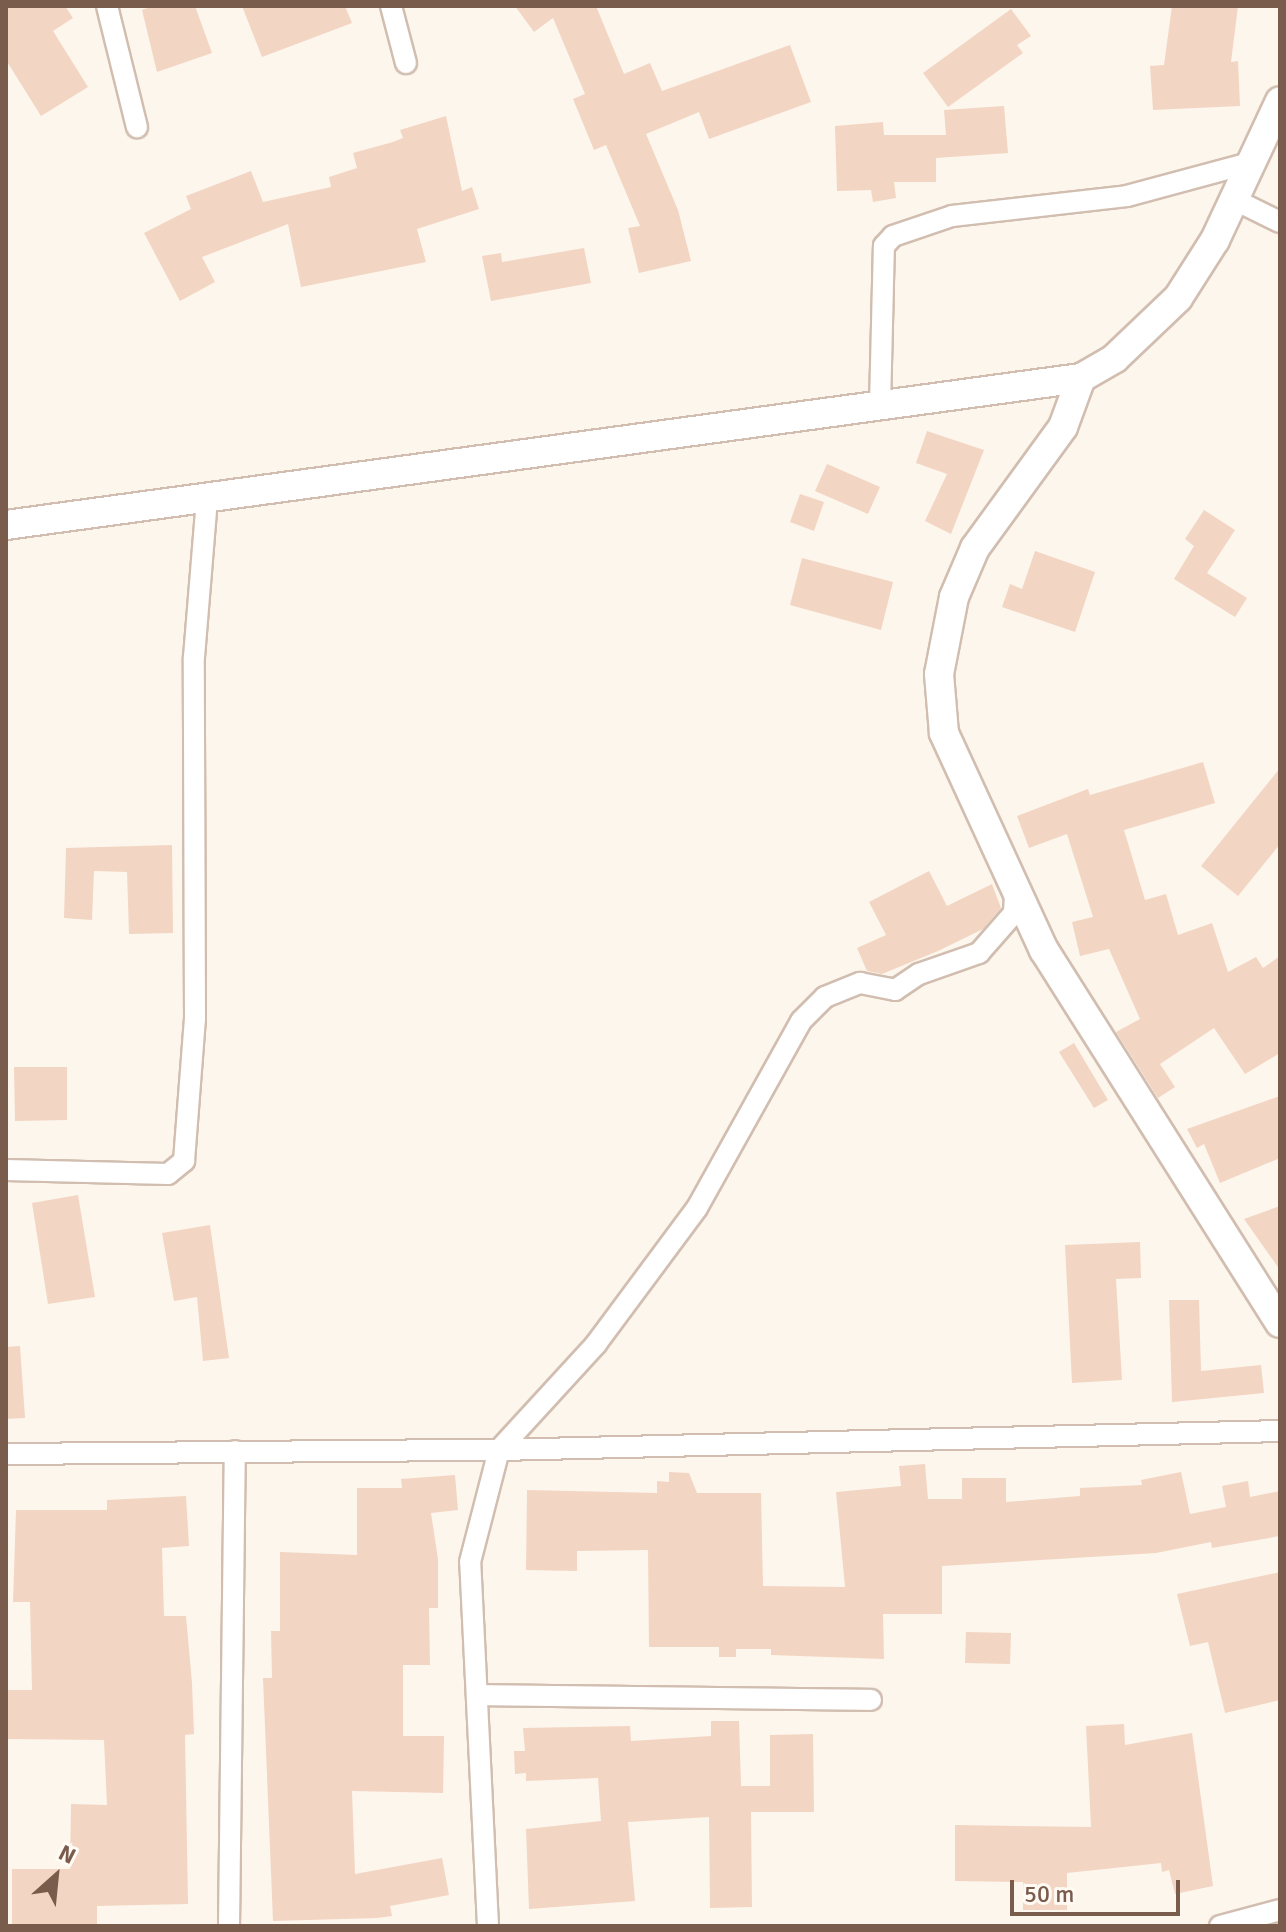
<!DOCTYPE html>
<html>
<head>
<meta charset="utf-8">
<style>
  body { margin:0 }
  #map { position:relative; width:1286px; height:1932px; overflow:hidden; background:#fdf6ec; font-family:Signika,sans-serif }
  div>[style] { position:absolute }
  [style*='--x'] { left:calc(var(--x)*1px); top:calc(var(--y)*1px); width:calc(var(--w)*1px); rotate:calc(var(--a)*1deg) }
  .building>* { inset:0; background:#f3d5c3 }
  .roads { filter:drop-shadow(2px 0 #d1beb0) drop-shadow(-2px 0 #d1beb0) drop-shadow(0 2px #d1beb0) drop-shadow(0 -2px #d1beb0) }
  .street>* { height:20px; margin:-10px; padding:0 10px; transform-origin:10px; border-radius:10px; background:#fff }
  .secondary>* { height:28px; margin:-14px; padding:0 14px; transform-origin:14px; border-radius:14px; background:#fff }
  span { translate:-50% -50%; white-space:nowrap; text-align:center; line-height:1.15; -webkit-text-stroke:6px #fffaf3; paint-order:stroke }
  .frame { position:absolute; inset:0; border:8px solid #7a5c4d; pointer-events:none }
  .north { position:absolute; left:16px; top:1836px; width:80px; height:80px; -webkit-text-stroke:6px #fffaf3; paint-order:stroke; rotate:27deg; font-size:22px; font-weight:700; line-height:32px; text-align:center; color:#7a5c4d }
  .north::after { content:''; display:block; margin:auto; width:28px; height:36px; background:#7a5c4d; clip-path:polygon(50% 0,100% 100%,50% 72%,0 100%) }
  .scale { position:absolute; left:1010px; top:1880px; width:170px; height:36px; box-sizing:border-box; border:4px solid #7a5c4d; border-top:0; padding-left:10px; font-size:24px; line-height:28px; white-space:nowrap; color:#7a5c4d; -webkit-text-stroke:6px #fffaf3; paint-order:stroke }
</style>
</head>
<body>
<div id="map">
  <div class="building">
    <i style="clip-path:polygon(6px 6px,65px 6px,73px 18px,53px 31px,88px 87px,41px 116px,6px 60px)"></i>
    <i style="clip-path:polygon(153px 6px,195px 6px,212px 53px,157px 72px,142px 10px)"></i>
    <i style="clip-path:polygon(242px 6px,345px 6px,352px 23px,262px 57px)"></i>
    <i style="clip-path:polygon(515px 6px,596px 6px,624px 74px,650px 63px,662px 91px,790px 45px,811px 102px,709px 139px,699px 112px,646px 134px,678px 210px,691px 261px,639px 273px,628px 228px,640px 226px,606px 145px,594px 150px,573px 99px,585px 94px,553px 18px,534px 32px)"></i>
    <i style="clip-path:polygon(1172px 6px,1238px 6px,1231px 62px,1238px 61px,1240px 106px,1153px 110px,1150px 66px,1164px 65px)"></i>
    <i style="clip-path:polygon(1011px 9px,1031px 36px,1017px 45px,1023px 53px,948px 107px,923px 73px)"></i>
    <i style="clip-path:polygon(1004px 106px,1008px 153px,936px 158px,936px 182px,894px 182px,896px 198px,873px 202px,871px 190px,837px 191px,835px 126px,883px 122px,884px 135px,946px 135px,944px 110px)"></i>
    <i style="clip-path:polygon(446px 116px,462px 191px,472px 187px,479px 209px,417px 229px,426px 262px,301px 287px,288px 224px,202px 257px,215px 282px,180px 301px,144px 233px,191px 209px,186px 196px,251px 171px,263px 202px,331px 187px,329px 177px,357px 168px,353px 153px,393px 142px,403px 138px,400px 130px)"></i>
    <i style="clip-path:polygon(584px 248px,591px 283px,491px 301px,482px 256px,501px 253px,502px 262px)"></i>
    <i style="clip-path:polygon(927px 431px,984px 450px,951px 534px,925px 521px,947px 474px,916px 463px)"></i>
    <i style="clip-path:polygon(827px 464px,880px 487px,868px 514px,815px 491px)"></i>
    <i style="clip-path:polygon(800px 494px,824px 502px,814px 531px,790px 522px)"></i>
    <i style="clip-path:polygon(1204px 510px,1235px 530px,1207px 573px,1247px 598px,1235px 617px,1174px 579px,1194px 546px,1185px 539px)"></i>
    <i style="clip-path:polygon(1035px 551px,1095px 572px,1075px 632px,1002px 607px,1010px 584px,1022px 589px)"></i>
    <i style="clip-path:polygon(802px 558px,893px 582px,881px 630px,790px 605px)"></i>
    <i style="clip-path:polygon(1203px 762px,1215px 803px,1124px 830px,1145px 900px,1166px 894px,1178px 935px,1212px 923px,1228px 972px,1256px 957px,1263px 968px,1280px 956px,1280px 1053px,1245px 1074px,1214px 1028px,1160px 1064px,1175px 1087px,1158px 1098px,1116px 1032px,1140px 1019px,1109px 949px,1080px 956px,1072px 922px,1093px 917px,1067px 834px,1029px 848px,1017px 816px,1088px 789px,1090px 795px)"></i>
    <i style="clip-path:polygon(1280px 768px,1280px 844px,1238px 896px,1201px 866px)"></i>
    <i style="clip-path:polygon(172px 845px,173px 933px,129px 934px,127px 872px,94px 871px,92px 920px,64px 918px,66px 848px)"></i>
    <i style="clip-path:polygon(929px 871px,947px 906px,992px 884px,1001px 908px,983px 929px,938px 951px,882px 974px,867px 971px,857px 948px,886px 935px,869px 902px)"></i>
    <i style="clip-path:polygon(1074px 1043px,1108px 1100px,1094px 1108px,1059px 1052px)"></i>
    <i style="clip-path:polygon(14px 1067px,67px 1067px,67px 1120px,15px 1121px)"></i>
    <i style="clip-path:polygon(1280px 1096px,1280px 1158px,1220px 1183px,1204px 1144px,1197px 1148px,1187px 1129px)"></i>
    <i style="clip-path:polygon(78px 1195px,95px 1297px,48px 1304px,32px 1203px)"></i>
    <i style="clip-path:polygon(1280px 1206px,1280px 1270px,1244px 1219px)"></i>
    <i style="clip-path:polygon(210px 1225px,229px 1358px,203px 1361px,197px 1297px,174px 1301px,162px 1233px)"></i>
    <i style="clip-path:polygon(1140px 1242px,1141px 1278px,1116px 1279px,1122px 1380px,1072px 1383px,1065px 1245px)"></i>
    <i style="clip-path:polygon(1169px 1300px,1199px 1300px,1201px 1371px,1261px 1365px,1264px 1393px,1172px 1402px)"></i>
    <i style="clip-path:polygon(20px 1346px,25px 1418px,6px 1419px,6px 1347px)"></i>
    <i style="clip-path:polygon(925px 1464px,928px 1499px,962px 1499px,962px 1478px,1006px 1478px,1006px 1502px,1080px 1496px,1080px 1488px,1142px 1485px,1141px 1480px,1181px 1472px,1190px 1514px,1226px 1507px,1222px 1486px,1248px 1481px,1250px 1497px,1280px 1491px,1280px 1536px,1212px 1548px,1211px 1542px,1156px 1553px,942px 1566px,942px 1614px,883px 1614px,884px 1659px,771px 1655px,771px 1649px,736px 1649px,736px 1657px,719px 1657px,719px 1647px,649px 1647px,648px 1550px,577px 1551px,577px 1571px,526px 1570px,527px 1490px,657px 1493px,657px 1481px,669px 1482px,669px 1472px,689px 1473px,697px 1493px,761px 1493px,763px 1586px,845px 1587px,836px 1492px,901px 1486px,899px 1466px)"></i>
    <i style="clip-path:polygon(455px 1475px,458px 1510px,431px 1513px,438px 1559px,438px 1608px,429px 1608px,430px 1665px,403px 1665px,403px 1736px,444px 1736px,443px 1793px,352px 1791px,355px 1874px,442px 1858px,449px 1895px,390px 1906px,392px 1916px,377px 1918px,273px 1921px,263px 1678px,272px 1678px,271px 1631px,280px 1631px,280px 1552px,357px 1555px,357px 1488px,402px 1488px,401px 1479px)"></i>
    <i style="clip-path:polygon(186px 1496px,189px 1546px,162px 1548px,164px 1616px,186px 1616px,192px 1683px,194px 1734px,185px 1735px,188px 1904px,97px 1906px,97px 1926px,12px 1925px,12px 1869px,70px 1869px,71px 1804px,107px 1805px,104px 1740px,6px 1739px,6px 1690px,32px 1690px,30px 1602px,13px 1602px,16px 1510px,107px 1510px,107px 1500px)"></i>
    <i style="clip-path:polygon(1280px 1572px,1280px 1700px,1225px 1713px,1208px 1642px,1190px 1646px,1177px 1594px)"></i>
    <i style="clip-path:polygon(966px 1632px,1011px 1633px,1010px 1664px,965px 1663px)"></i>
    <i style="clip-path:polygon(711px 1721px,739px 1721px,741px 1786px,770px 1786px,770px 1735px,813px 1734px,814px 1812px,751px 1812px,752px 1907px,710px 1908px,709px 1817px,628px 1822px,635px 1901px,529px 1909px,526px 1829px,601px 1821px,598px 1778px,526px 1781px,526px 1773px,515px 1774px,514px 1751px,525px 1751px,523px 1728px,630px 1726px,631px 1741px,711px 1736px)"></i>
    <i style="clip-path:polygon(1124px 1724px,1125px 1745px,1192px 1733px,1213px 1886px,1175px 1894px,1169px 1870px,1162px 1872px,1161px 1863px,1067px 1873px,1067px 1910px,1023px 1910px,1023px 1882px,955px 1881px,955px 1825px,1091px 1827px,1086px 1726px)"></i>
  </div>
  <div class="roads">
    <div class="street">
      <i style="--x:107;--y:6;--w:125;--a:76.1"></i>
      <i style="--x:391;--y:6;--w:59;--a:75.3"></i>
      <i style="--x:1235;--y:200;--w:50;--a:26.1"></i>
      <i style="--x:880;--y:406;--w:160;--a:-88.6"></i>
      <i style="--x:884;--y:246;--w:13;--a:-48"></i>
      <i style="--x:893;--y:236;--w:62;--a:-18.7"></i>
      <i style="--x:952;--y:216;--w:176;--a:-6.5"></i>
      <i style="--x:1127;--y:196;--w:131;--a:-15.1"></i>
      <i style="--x:6;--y:1170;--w:162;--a:1.4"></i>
      <i style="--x:168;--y:1174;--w:21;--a:-39"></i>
      <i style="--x:184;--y:1161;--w:142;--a:-85.6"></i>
      <i style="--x:195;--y:1019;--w:362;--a:-90.2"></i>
      <i style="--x:194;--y:657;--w:160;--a:-85.3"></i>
      <i style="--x:6;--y:1454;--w:493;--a:-0.5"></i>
      <i style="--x:499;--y:1450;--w:781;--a:-1.39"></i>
      <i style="--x:481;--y:1695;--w:390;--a:0.7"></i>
      <i style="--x:229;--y:1926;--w:475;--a:-89.3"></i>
      <i style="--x:488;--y:1926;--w:364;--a:-92.8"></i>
      <i style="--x:470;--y:1562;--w:116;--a:-75.5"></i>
      <i style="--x:499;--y:1450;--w:144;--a:-47.5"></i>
      <i style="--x:596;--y:1344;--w:169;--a:-53.4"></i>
      <i style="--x:697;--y:1208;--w:214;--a:-60.9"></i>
      <i style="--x:801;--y:1021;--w:34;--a:-45"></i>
      <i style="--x:825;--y:997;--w:38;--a:-22"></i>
      <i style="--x:860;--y:983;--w:36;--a:11"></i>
      <i style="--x:895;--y:990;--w:29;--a:-34"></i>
      <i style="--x:919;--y:974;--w:64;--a:-19.3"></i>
      <i style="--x:979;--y:953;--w:53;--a:-48.8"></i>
      <i style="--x:1014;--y:913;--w:22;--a:-87"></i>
      <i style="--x:1220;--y:1926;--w:62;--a:-14.9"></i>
    </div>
    <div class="secondary">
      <i style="--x:1081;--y:378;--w:52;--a:110.2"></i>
      <i style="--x:1063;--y:427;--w:150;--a:126"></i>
      <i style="--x:975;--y:548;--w:53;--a:113.2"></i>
      <i style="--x:954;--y:597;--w:78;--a:101"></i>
      <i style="--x:939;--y:674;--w:59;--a:85.2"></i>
      <i style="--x:944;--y:733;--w:239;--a:65.3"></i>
      <i style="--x:1044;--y:950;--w:441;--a:57.7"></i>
      <i style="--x:6;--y:525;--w:1085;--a:-7.79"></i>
      <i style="--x:1081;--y:378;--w:39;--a:-30"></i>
      <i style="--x:1115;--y:358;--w:87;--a:-43.6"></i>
      <i style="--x:1178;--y:298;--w:69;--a:-57.5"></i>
      <i style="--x:1215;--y:240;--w:153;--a:-64.9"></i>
    </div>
  </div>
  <div class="frame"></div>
  <div class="north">N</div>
  <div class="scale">50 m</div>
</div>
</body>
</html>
